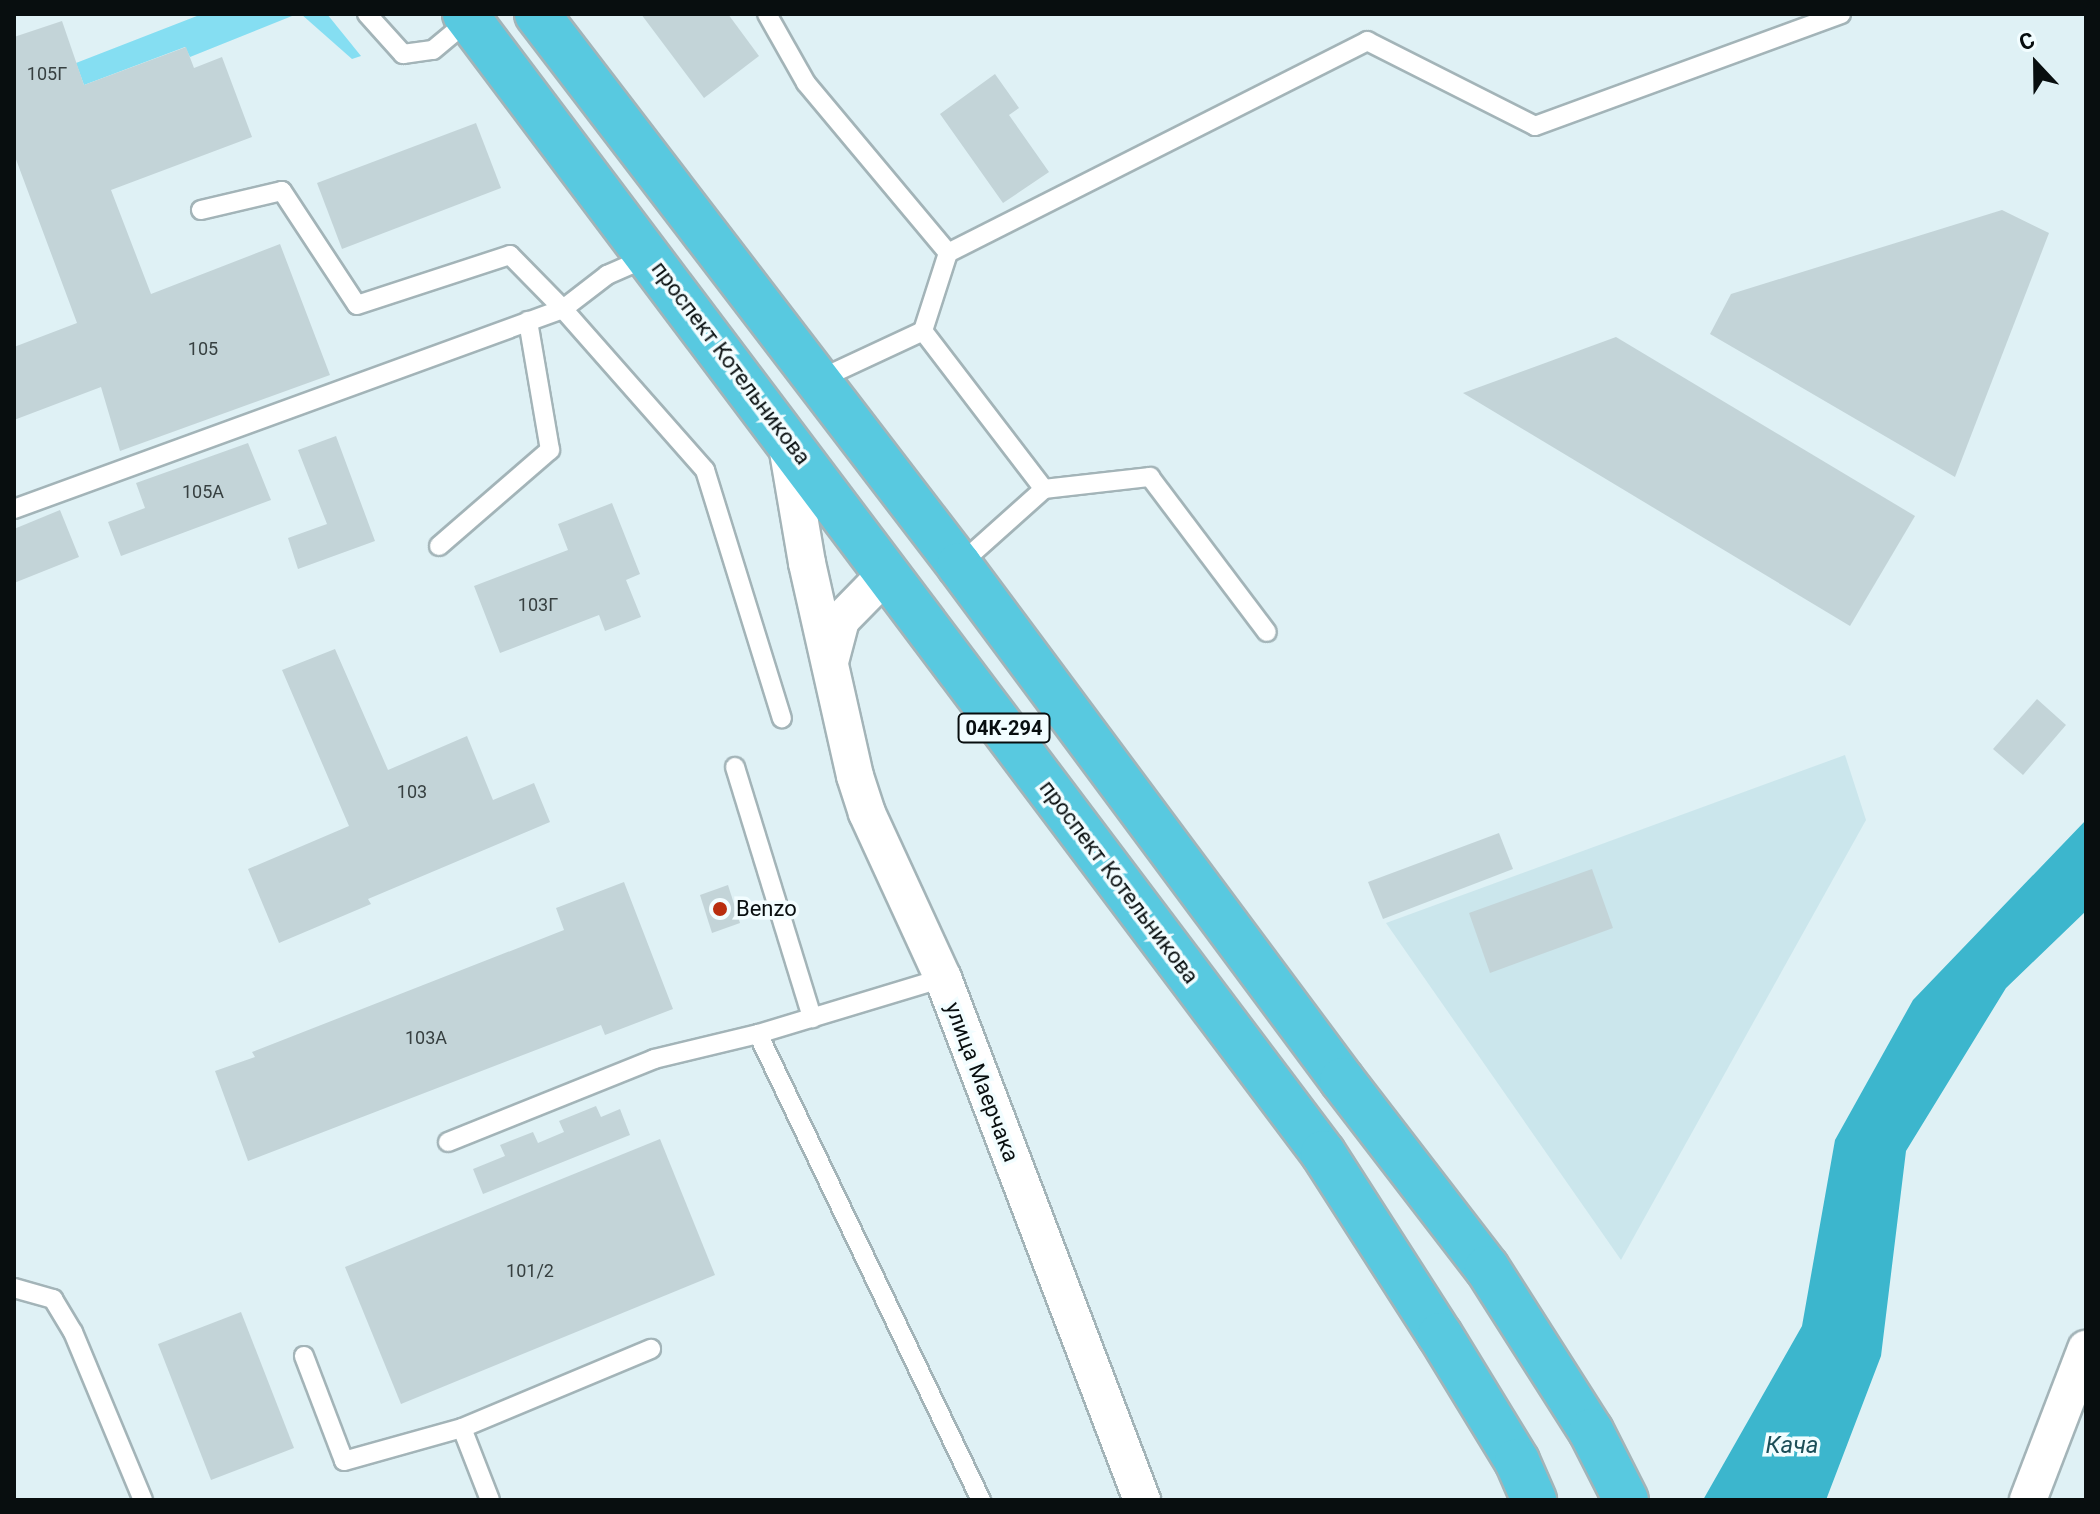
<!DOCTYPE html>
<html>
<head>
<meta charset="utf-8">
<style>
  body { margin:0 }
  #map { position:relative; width:2100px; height:1514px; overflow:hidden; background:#dff1f5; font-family:Roboto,sans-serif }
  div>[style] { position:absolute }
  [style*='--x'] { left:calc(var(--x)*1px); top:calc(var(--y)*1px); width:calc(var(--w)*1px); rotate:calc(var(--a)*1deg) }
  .built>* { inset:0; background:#cbe6ec }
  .green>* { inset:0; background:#85def2 }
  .water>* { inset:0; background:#3cb6cd }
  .building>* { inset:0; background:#c3d4d8 }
  .roads { filter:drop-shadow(2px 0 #a3b4b8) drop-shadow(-2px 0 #a3b4b8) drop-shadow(0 2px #a3b4b8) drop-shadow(0 -2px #a3b4b8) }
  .lane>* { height:18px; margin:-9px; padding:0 9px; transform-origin:9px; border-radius:9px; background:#fff }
  .street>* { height:36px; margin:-18px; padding:0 18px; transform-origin:18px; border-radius:18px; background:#fff }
  .highway>* { height:44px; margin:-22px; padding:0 22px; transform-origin:22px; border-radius:22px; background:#58c9e0 }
  .dots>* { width:22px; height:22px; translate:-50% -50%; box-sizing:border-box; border:4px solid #f2fdff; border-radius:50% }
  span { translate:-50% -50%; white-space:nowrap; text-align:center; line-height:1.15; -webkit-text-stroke:7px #f2fdff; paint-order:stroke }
  .number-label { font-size:18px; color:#374041 }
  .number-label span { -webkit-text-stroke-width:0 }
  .shield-label span { padding:2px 6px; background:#f2fdff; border:2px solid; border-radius:6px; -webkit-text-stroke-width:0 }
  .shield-label { font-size:20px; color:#080e0f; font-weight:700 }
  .street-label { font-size:22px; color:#080e0f }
  .poi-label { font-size:22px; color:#080e0f }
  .left { translate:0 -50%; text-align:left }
  .water-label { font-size:24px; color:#1b4e58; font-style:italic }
  .frame { position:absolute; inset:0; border:16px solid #080e0f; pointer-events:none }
  .north { position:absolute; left:1996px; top:24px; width:80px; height:80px; -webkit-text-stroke:6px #f2fdff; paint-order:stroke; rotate:338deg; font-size:22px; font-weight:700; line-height:32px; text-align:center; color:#080e0f }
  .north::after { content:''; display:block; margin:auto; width:28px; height:36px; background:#080e0f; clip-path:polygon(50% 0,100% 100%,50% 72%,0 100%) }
</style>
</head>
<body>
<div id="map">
  <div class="built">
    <i style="clip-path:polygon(1845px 755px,1866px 820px,1621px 1260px,1386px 923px)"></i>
  </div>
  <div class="green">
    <i style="clip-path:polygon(202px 14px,297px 14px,190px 57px,185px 47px,84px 85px,76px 63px)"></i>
    <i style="clip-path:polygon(301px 14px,327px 14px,361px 56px,352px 59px)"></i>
  </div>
  <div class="water">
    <i style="clip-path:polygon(2086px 820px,2086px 911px,2006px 988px,1906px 1151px,1881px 1356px,1826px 1500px,1703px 1500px,1802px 1326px,1835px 1140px,1913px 1000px)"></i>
  </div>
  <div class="building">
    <i style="clip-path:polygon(641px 14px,728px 14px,759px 56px,704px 98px)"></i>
    <i style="clip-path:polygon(62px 21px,84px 85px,186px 47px,194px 68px,222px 57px,252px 137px,111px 190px,151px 294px,280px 244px,330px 375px,120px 451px,101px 387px,14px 420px,14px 347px,77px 323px,14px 154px,14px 37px)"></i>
    <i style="clip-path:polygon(995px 74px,1019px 108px,1009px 115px,1049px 172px,1003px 203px,940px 114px)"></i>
    <i style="clip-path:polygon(476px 123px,501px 188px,342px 249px,317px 183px)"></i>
    <i style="clip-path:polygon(2002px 210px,2049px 233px,1955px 477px,1710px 334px,1731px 294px)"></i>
    <i style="clip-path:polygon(1616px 337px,1915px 516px,1850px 626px,1463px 393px)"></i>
    <i style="clip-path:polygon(336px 436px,375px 541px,298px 569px,288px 538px,327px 524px,298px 450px)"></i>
    <i style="clip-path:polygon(248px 443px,271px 500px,121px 556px,108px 522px,145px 508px,136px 483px)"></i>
    <i style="clip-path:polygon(612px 503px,640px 574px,626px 580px,641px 617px,605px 631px,599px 615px,500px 653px,474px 586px,568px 550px,558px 524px)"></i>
    <i style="clip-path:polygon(60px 510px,79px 557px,14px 583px,14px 529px)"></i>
    <i style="clip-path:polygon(335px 649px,388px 770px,467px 736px,493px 800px,534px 783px,550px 822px,368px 899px,371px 904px,279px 943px,248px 869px,349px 826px,282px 670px)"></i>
    <i style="clip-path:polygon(2037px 699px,2066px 725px,2023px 775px,1993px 749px)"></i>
    <i style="clip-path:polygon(1499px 833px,1513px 869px,1383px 919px,1368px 882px)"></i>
    <i style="clip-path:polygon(1592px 869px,1613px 928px,1490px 973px,1469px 913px)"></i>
    <i style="clip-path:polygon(624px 882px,673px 1009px,605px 1035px,601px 1025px,248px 1161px,215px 1071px,255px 1057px,252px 1052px,564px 930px,556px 908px)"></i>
    <i style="clip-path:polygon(728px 885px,740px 923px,712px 933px,700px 895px)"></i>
    <i style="clip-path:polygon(596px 1106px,601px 1117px,620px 1109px,630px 1135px,483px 1194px,473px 1169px,505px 1156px,500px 1145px,533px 1132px,538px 1143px,564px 1132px,559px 1121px)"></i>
    <i style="clip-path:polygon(660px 1139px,715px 1275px,401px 1404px,345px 1267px)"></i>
    <i style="clip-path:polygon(241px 1312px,294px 1448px,211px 1480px,158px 1344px)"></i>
  </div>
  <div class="roads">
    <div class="lane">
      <i style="--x:367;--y:14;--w:54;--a:48"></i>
      <i style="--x:403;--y:54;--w:30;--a:-8"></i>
      <i style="--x:433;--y:50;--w:47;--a:-39.8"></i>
      <i style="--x:767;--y:14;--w:79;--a:60.5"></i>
      <i style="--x:806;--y:83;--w:222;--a:50.1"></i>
      <i style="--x:948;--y:253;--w:82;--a:107.8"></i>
      <i style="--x:201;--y:210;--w:83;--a:-13.2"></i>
      <i style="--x:282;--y:191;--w:136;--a:56.7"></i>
      <i style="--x:357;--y:305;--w:161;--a:-18.1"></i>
      <i style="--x:510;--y:255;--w:76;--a:45.5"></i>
      <i style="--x:563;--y:309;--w:215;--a:48.6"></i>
      <i style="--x:705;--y:470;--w:260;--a:72.8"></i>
      <i style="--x:948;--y:253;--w:470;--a:-26.8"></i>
      <i style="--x:1367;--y:41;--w:188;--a:26.8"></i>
      <i style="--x:1535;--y:126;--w:326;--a:-20.1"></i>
      <i style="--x:818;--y:380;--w:116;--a:-25"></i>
      <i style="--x:923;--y:331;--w:199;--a:52.6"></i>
      <i style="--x:1044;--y:489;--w:114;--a:138.2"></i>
      <i style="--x:1044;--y:489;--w:107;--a:-6.5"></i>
      <i style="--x:1150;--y:477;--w:194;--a:53"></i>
      <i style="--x:14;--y:509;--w:584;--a:-20.02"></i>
      <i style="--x:563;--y:309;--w:56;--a:-37.7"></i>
      <i style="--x:607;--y:275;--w:45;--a:-23.7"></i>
      <i style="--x:439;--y:546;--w:147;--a:-40.9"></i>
      <i style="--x:550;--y:450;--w:131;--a:-99.7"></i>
      <i style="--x:735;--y:767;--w:263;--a:72.9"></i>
      <i style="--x:758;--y:1034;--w:517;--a:64.43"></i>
      <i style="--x:448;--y:1142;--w:222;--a:-21.9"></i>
      <i style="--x:654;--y:1059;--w:107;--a:-13.5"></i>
      <i style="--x:758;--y:1034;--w:193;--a:-16.8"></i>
      <i style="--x:14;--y:1288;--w:41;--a:15.8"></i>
      <i style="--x:53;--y:1299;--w:39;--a:59"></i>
      <i style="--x:73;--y:1332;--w:182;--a:67.4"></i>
      <i style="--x:304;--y:1356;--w:112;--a:69.1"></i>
      <i style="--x:344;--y:1461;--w:123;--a:-15.6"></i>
      <i style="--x:490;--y:1500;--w:77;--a:-111.3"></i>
      <i style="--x:462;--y:1428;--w:205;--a:-22.7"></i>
    </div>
    <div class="street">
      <i style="--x:786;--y:440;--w:125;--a:80.3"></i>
      <i style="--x:807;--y:563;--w:218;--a:77.3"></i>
      <i style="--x:855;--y:776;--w:39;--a:72"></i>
      <i style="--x:867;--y:813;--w:182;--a:65.3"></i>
      <i style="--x:943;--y:978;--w:559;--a:69.13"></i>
      <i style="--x:830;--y:662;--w:43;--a:-75.3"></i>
      <i style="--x:841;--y:620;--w:66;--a:-45.6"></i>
      <i style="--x:2028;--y:1500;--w:162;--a:-69"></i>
    </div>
    <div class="highway">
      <i style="--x:465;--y:14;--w:1426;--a:53.01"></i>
      <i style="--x:1323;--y:1153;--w:216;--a:57.3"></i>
      <i style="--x:1440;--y:1335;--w:148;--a:58.6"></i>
      <i style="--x:1517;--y:1461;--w:43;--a:66.4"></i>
      <i style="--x:537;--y:14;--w:694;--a:52.55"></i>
      <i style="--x:959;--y:565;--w:642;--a:53.36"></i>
      <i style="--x:1342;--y:1080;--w:237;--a:52.4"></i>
      <i style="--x:1487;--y:1268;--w:193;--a:57.5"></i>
      <i style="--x:1591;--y:1431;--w:77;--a:63.1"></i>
    </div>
  </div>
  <div class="dots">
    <i style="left:720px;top:909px;background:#b92e0f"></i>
  </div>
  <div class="number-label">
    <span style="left:47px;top:74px">105Г</span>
    <span style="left:203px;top:349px">105</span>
    <span style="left:203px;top:492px">105А</span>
    <span style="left:538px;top:605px">103Г</span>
    <span style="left:412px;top:792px">103</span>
    <span style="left:426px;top:1038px">103А</span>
    <span style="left:530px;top:1271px">101/2</span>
  </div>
  <div class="shield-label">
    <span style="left:1004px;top:728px">04К-294</span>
  </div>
  <div class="street-label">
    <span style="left:731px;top:363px;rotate:53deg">проспект Котельникова</span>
    <span style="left:1119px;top:882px;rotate:53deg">проспект Котельникова</span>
    <span style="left:982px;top:1082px;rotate:69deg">улица Маерчака</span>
  </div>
  <div class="poi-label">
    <span class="left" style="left:736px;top:909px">Benzo</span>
  </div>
  <div class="water-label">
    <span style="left:1792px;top:1446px">Кача</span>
  </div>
  <div class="frame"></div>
  <div class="north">С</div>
</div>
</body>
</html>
